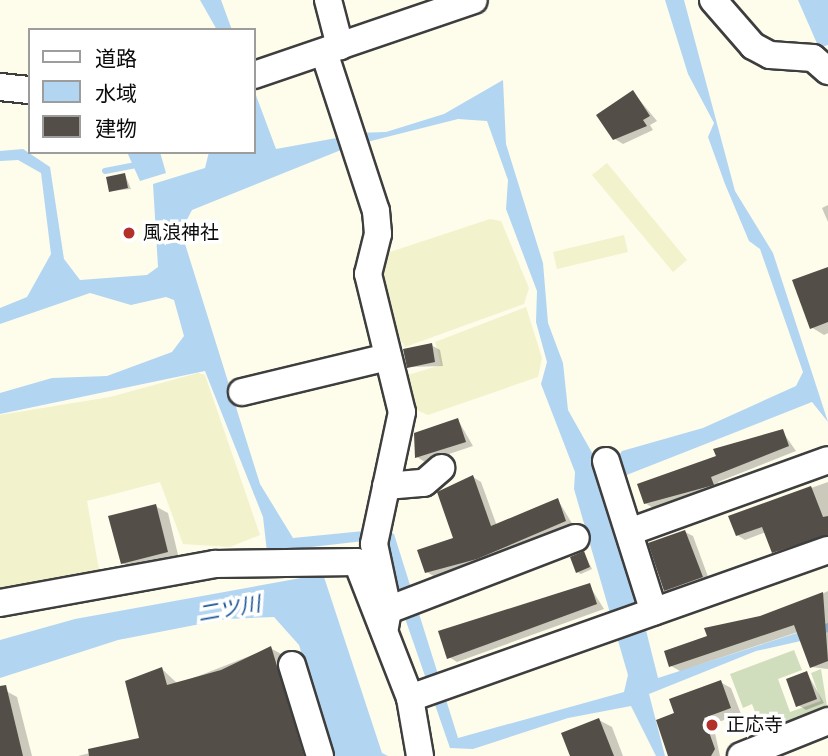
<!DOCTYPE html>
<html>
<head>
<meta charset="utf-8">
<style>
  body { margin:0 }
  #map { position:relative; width:828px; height:756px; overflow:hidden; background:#fefceb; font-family:"Noto Serif","Noto Sans JP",serif }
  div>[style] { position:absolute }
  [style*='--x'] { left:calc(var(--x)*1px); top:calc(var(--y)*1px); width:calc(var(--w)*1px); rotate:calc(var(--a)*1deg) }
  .farmland>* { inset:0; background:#f2f2cd }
  .cemetery>* { inset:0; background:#d1debe }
  .water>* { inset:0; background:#b2d5f2 }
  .shadow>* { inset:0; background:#0003 }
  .stream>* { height:6px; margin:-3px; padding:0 3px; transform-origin:3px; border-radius:3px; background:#b2d5f2 }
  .building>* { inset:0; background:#534e48 }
  .roads { filter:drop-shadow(2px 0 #3e3e3e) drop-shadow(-2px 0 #3e3e3e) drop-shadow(0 2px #3e3e3e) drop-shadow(0 -2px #3e3e3e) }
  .minor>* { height:26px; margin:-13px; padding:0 13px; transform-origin:13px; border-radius:13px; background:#fff }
  .dots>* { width:19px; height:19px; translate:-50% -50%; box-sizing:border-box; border:4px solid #fff; border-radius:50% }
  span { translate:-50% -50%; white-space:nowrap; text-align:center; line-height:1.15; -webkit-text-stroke:7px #fff; paint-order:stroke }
  .poi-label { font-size:19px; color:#0b0b0b }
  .left { translate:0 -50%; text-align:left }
  .water-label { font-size:21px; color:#1c5796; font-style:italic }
  .legend { position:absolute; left:28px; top:28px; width:228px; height:126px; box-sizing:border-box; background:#fff; border:2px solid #9d9d9d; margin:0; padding:9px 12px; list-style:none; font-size:21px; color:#0b0b0b }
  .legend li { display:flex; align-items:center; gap:14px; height:35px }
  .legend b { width:35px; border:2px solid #9d9d9d }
</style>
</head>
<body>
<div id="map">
  <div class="farmland">
    <i style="clip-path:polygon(607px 163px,687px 260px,673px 272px,592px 175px)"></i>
    <i style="clip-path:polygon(490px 219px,501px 221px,529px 288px,524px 304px,405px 347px,399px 337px,388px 338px,378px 256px)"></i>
    <i style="clip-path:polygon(624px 235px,628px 252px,557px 269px,553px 252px)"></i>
    <i style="clip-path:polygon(526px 307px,542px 358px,538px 377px,428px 415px,408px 406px,398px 378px,441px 365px,435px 342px)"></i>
    <i style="clip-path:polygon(198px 373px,205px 375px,260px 535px,230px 547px,183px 544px,160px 482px,87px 501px,99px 570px,0 595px,0 415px,110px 397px)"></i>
  </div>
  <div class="cemetery">
    <i style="clip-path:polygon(794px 650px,802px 670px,778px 679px,790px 712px,821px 701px,811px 673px,821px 669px,828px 712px,756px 740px,752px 729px,760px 725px,752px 704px,743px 708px,730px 674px)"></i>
  </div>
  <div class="water">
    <i style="clip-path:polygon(200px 0,221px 0,232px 30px,217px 30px)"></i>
    <i style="clip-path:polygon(665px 0,684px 0,735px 191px,773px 253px,828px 422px,812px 402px,624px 476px,615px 461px,622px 451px,703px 428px,796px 386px,803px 372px,760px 249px,749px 241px,725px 184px,708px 137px,714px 123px,688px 74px)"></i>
    <i style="clip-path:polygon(798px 0,828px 0,828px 45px,819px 48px)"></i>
    <i style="clip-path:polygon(503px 80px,506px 144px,543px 263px,548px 323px,563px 363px,568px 410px,609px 483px,658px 678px,828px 623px,828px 632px,814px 638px,756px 651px,649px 694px,665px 756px,656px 756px,631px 706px,568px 718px,473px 749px,450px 748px,382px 552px,387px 531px,394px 534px,458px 738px,624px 692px,628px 675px,574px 489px,575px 472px,541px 384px,547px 362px,536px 322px,537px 291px,506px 209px,508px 180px,487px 121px,458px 119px,359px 144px,355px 133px,386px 132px,444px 114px)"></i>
    <i style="clip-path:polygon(254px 90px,276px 149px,342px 137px,346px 148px,192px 210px,181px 231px,260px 484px,293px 538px,364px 531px,364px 541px,267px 552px,263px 517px,205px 371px,0 414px,0 393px,52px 378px,107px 376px,172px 352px,184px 336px,174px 300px,166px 297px,131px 305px,90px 293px,0 324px,0 308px,27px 297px,51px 254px,41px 173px,18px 160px,0 161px,0 151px,23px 149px,50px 167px,64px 259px,80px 280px,147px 275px,158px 267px,153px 184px,205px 168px,209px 152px,254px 152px)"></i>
    <i style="clip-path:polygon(127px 152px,160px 152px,166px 173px,140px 181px)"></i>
    <i style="clip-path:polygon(323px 574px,382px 753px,388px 756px,333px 756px,299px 645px,274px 617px,226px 619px,118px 640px,0 678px,0 640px,75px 619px)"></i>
  </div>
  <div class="shadow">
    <i style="clip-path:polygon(633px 92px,657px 121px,650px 125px,653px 130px,623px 144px,615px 139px)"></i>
    <i style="clip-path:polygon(125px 175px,131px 189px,111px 191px)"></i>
    <i style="clip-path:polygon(828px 205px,828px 222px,822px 208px)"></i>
    <i style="clip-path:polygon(828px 270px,828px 333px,824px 335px,811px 327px)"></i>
    <i style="clip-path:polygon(431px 345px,440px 350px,443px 366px,409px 367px)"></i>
    <i style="clip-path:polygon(458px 420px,473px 446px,425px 462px,417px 457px,416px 434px)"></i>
    <i style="clip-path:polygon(782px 431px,796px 451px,718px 482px,721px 489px,653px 508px,645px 503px)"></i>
    <i style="clip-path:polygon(473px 477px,481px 482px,497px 526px,558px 500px,573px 525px,435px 577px,427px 572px,455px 539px)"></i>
    <i style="clip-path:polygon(828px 482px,828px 544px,781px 557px,766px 532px,745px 540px,737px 535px,730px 517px)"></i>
    <i style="clip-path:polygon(155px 506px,168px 513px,179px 559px,135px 570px,122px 563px)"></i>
    <i style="clip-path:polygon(685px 532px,693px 536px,710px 582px,674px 595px,665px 590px)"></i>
    <i style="clip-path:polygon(584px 553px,592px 569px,581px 574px,577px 572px)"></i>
    <i style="clip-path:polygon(589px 585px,604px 609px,457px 662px,449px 657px)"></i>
    <i style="clip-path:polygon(828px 591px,828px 669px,811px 667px,798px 632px,680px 671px,671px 666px)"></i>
    <i style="clip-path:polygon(270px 648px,285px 656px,315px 756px,78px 756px,141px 740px,162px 669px,178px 684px)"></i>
    <i style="clip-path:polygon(807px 673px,824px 703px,806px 710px,798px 705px)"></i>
    <i style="clip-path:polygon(720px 682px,731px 688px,741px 714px,713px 724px,720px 756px,671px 756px,677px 714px)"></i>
    <i style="clip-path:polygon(6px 691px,17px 697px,32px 756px,2px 756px,0 693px)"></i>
    <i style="clip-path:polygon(599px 720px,612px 727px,623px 756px,572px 756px)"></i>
  </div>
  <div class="stream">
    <i style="--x:105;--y:171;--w:37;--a:-11"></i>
  </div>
  <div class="building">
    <i style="clip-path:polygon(633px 90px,650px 116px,643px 120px,647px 126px,613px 140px,596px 115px)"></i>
    <i style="clip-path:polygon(125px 173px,128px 188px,109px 192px,106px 177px)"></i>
    <i style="clip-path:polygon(828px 267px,828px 322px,810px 329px,792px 280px)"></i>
    <i style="clip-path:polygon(432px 343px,435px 362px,407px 368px,403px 349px)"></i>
    <i style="clip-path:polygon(458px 418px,466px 442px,415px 458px,414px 433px)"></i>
    <i style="clip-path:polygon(783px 429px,789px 446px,711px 477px,714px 485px,644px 504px,637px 484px,716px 456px,713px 449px)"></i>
    <i style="clip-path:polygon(473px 475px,491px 526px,558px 498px,566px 521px,477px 559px,425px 573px,417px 550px,453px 538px,437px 492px)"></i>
    <i style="clip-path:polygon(811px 486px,823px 517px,828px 516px,828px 535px,772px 553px,762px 527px,736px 536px,728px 516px)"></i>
    <i style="clip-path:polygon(156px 504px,168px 552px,121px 564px,108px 516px)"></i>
    <i style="clip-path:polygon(685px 530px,703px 577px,664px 591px,648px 543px)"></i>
    <i style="clip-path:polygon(584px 551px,590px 567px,576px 573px,570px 557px)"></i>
    <i style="clip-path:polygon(590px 583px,597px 604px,447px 659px,438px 631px)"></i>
    <i style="clip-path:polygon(823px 592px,828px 661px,810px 668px,794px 625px,669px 667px,664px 651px,707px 636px,704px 628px,760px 616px)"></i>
    <i style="clip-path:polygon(271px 646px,304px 756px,89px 756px,88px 749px,139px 738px,125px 681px,162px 667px,167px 685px,221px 670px)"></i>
    <i style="clip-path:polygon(807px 671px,817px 699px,796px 707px,786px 679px)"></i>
    <i style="clip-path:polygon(721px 680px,731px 708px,704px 718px,715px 749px,711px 756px,668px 756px,656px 720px,674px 713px,669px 699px)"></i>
    <i style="clip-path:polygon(6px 685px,23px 756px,0 756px,0 686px)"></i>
    <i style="clip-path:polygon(599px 718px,614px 756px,570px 756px,561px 733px)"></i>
  </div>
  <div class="roads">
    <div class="minor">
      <i style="--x:328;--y:0;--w:48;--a:75.4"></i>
      <i style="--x:713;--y:0;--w:61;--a:49"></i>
      <i style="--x:753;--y:46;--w:19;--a:28"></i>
      <i style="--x:770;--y:55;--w:43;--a:4"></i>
      <i style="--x:813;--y:58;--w:20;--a:41"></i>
      <i style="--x:324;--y:52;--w:167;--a:71.9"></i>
      <i style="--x:376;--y:211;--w:23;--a:85"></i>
      <i style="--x:378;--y:234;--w:41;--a:104"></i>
      <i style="--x:368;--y:274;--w:142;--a:76.2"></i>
      <i style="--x:402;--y:412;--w:135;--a:102"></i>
      <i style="--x:374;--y:544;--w:67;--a:78"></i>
      <i style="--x:388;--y:610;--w:17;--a:100"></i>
      <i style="--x:254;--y:75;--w:232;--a:-18.8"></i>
      <i style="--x:0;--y:87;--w:30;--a:6"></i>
      <i style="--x:242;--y:392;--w:150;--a:-13.5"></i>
      <i style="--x:606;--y:461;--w:158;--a:72.4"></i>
      <i style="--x:386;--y:486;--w:38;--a:-5"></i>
      <i style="--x:424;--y:483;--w:23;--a:-41"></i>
      <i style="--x:632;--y:531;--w:208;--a:-19.9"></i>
      <i style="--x:0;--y:603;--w:219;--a:-10.3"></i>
      <i style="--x:215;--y:564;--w:142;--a:-0.8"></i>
      <i style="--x:357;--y:562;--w:146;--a:68.7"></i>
      <i style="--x:410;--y:698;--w:59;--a:80.2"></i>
      <i style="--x:388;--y:610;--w:201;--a:-21"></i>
      <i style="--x:292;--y:665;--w:95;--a:72.9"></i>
      <i style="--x:410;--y:698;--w:443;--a:-19.5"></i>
      <i style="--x:741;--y:756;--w:94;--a:-21.9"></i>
    </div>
  </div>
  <div class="dots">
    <i style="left:129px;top:233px;background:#b3302b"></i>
    <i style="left:712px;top:725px;background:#b3302b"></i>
  </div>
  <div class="poi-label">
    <span class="left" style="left:143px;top:233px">風浪神社</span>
    <span class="left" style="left:726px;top:725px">正応寺</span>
  </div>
  <div class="water-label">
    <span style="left:229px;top:608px;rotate:-10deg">二ツ川</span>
  </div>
  <ul class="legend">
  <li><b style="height:9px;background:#fff"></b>道路</li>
  <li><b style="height:19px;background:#b2d5f2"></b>水域</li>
  <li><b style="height:19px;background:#534e48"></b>建物</li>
  </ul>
</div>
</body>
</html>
